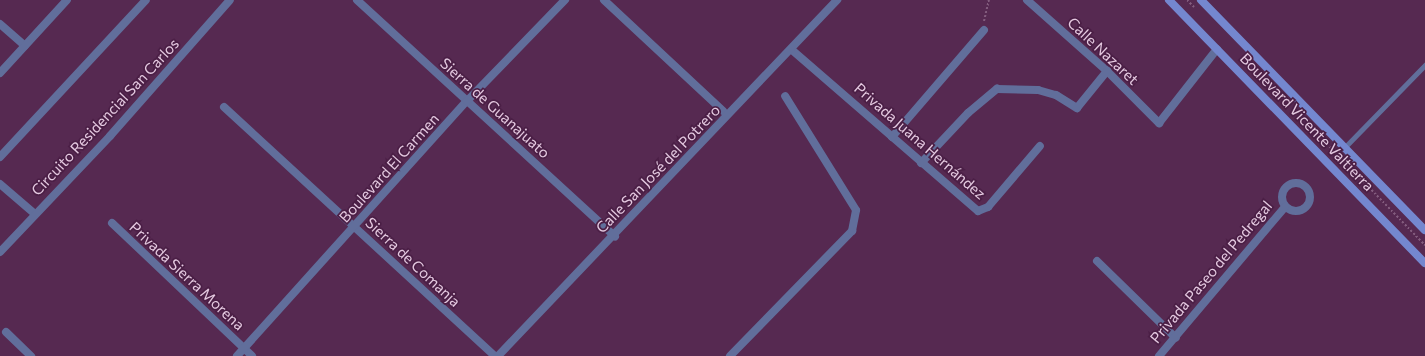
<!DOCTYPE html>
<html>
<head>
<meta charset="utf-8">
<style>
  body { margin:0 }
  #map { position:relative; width:1425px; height:356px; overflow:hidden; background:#562951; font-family:Commissioner,sans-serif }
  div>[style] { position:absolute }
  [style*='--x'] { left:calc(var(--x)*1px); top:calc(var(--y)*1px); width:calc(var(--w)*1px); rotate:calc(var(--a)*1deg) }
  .path>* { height:2px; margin-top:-1px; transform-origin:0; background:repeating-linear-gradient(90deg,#835c7e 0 2px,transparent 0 4px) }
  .service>* { height:4.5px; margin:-2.25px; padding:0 2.25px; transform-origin:2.25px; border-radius:2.25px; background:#616e9b }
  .minor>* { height:8px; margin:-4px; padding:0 4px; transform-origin:4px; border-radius:4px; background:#616e9b }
  .minor>.ring { margin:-4px; padding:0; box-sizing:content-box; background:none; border:8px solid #616e9b; border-radius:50% }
  .secondary>* { height:8px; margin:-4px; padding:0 4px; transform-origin:4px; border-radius:4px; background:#7487cf }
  span { translate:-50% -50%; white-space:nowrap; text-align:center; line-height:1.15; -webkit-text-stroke:3.5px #4b1f46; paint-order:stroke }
  .street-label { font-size:15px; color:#e5cae1 }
</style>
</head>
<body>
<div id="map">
  <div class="path">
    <i style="--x:1187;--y:0;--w:10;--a:45"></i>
    <i style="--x:984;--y:21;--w:22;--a:-77"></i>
    <i style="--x:1327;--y:144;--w:141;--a:45.9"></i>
  </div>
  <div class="service">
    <i style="--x:1345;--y:147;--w:115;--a:-45.7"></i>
  </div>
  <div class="minor">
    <i style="--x:357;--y:0;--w:350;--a:42.5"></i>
    <i style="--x:604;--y:0;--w:163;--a:43"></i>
    <i style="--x:1027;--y:0;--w:107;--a:41.6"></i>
    <i style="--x:1107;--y:71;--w:74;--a:45"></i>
    <i style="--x:1159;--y:123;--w:94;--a:-51.9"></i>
    <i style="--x:0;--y:24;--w:33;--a:41"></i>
    <i style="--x:792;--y:50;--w:246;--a:40.9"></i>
    <i style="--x:978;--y:211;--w:11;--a:-22"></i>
    <i style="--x:988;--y:207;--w:80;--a:-49.6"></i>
    <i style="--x:0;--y:73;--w:99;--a:-47.5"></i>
    <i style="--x:224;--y:107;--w:368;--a:42.6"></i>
    <i style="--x:892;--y:137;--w:141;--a:-49.3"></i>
    <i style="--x:0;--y:157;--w:214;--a:-47.1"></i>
    <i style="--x:921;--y:163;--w:69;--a:-46.8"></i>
    <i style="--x:968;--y:113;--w:38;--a:-40"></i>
    <i style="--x:997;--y:89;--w:41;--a:1.4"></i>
    <i style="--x:1038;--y:90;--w:19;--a:16"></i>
    <i style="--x:1056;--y:95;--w:25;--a:32"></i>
    <i style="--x:1077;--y:108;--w:48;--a:-51"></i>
    <i class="ring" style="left:1282px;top:183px;width:20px;height:20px"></i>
    <i style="--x:0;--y:184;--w:46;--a:40.6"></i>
    <i style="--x:112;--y:223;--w:193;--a:43.5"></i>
    <i style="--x:0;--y:252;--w:160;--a:-46.5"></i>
    <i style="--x:110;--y:136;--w:181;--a:-48.6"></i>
    <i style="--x:1097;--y:261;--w:110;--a:44.3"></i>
    <i style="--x:6;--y:332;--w:35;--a:44"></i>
    <i style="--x:237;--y:356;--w:343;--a:-48"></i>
    <i style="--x:467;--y:101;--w:141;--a:-45.9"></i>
    <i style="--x:498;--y:356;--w:492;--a:-46.4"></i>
    <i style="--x:730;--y:356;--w:175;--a:-45.7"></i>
    <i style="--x:852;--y:231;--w:21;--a:-79"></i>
    <i style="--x:856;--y:210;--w:134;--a:-121.9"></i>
    <i style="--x:1159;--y:356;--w:195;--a:-49.8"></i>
  </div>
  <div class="secondary">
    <i style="--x:1169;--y:0;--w:367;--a:45.8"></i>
    <i style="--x:1201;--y:0;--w:321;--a:45.8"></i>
  </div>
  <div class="street-label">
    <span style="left:1103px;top:51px;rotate:43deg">Calle Nazaret</span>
    <span style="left:495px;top:108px;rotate:42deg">Sierra de Guanajuato</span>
    <span style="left:105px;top:117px;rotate:-47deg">Circuito Residencial San Carlos</span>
    <span style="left:1307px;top:122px;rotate:46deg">Boulevard Vicente Valtierra</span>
    <span style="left:920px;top:141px;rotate:41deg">Privada Juana Hernández</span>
    <span style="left:389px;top:168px;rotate:-48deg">Boulevard El Carmen</span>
    <span style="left:658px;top:169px;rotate:-46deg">Calle San José del Potrero</span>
    <span style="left:413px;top:262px;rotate:43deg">Sierra de Comanja</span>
    <span style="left:1211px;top:272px;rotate:-50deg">Privada Paseo del Pedregal</span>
    <span style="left:187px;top:276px;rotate:43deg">Privada Sierra Morena</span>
  </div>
</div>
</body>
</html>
